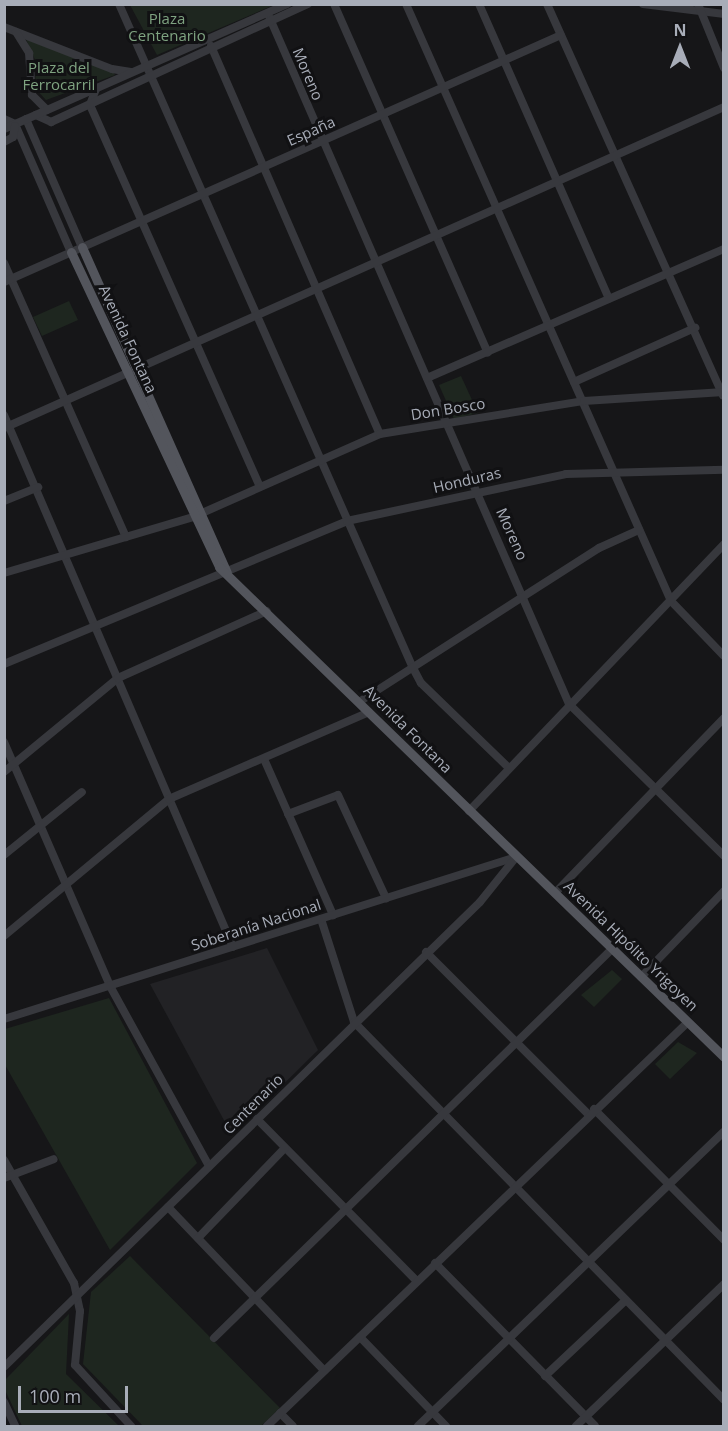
<!DOCTYPE html>
<html>
<head>
<meta charset="utf-8">
<style>
  body { margin:0 }
  #map { position:relative; width:728px; height:1431px; overflow:hidden; background:#161618; font-family:"Open Sans",sans-serif }
  div>[style] { position:absolute }
  [style*='--x'] { left:calc(var(--x)*1px); top:calc(var(--y)*1px); width:calc(var(--w)*1px); rotate:calc(var(--a)*1deg) }
  .built>* { inset:0; background:#222225 }
  .green>* { inset:0; background:#1e261f }
  .minor>* { height:8px; margin:-4px; padding:0 4px; transform-origin:4px; border-radius:4px; background:#37383d }
  .major>* { height:9px; margin:-4.5px; padding:0 4.5px; transform-origin:4.5px; border-radius:4.5px; background:#53555c }
  span { translate:-50% -50%; white-space:nowrap; text-align:center; line-height:1.15; -webkit-text-stroke:6px #111113; paint-order:stroke }
  .park-label { font-size:15px; color:#7fa381 }
  .street-label { font-size:15px; color:#a8adb8 }
  .frame { position:absolute; inset:0; border:6px solid #a8adb8; pointer-events:none }
  .north { position:absolute; left:650px; top:18px; width:60px; height:60px; -webkit-text-stroke:4px #111113; paint-order:stroke; rotate:0deg; font-size:16px; font-weight:700; line-height:24px; text-align:center; color:#a8adb8 }
  .north::after { content:''; display:block; margin:auto; width:21px; height:27px; background:#a8adb8; clip-path:polygon(50% 0,100% 100%,50% 72%,0 100%) }
  .scale { position:absolute; left:18px; top:1386px; width:110px; height:27px; box-sizing:border-box; border:3px solid #a8adb8; border-top:0; padding-left:8px; font-size:18px; line-height:21px; white-space:nowrap; color:#a8adb8; -webkit-text-stroke:4px #111113; paint-order:stroke }
</style>
</head>
<body>
<div id="map">
  <div class="built">
    <i style="clip-path:polygon(267px 948px,318px 1050px,232px 1135px,150px 984px)"></i>
  </div>
  <div class="green">
    <i style="clip-path:polygon(130px 5px,274px 5px,157px 55px)"></i>
    <i style="clip-path:polygon(25px 37px,114px 73px,115px 75px,46px 100px,35px 88px,36px 62px)"></i>
    <i style="clip-path:polygon(69px 301px,78px 320px,42px 336px,33px 317px)"></i>
    <i style="clip-path:polygon(461px 376px,478px 413px,454px 419px,439px 385px)"></i>
    <i style="clip-path:polygon(612px 970px,622px 979px,594px 1007px,581px 995px)"></i>
    <i style="clip-path:polygon(109px 998px,197px 1163px,110px 1250px,4px 1063px,5px 1029px)"></i>
    <i style="clip-path:polygon(678px 1042px,697px 1053px,670px 1079px,655px 1064px)"></i>
    <i style="clip-path:polygon(130px 1256px,280px 1408px,261px 1426px,143px 1426px,83px 1364px,91px 1292px)"></i>
    <i style="clip-path:polygon(69px 1314px,66px 1374px,119px 1426px,22px 1426px,5px 1390px,5px 1380px)"></i>
  </div>
  <div class="minor">
    <i style="--x:119;--y:4;--w:726;--a:66.12"></i>
    <i style="--x:413;--y:668;--w:17;--a:62"></i>
    <i style="--x:421;--y:683;--w:122;--a:44"></i>
    <i style="--x:334;--y:4;--w:381;--a:66.2"></i>
    <i style="--x:406;--y:4;--w:653;--a:66.06"></i>
    <i style="--x:671;--y:601;--w:76;--a:46.1"></i>
    <i style="--x:479;--y:4;--w:322;--a:66.2"></i>
    <i style="--x:547;--y:4;--w:429;--a:65.8"></i>
    <i style="--x:643;--y:4;--w:82;--a:7"></i>
    <i style="--x:698;--y:4;--w:69;--a:67.9"></i>
    <i style="--x:268;--y:14;--w:753;--a:66.43"></i>
    <i style="--x:569;--y:704;--w:217;--a:44.4"></i>
    <i style="--x:4;--y:27;--w:116;--a:21.3"></i>
    <i style="--x:112;--y:69;--w:19;--a:9"></i>
    <i style="--x:16;--y:32;--w:25;--a:58"></i>
    <i style="--x:29;--y:53;--w:42;--a:85.9"></i>
    <i style="--x:32;--y:95;--w:21;--a:45"></i>
    <i style="--x:211;--y:46;--w:423;--a:66.5"></i>
    <i style="--x:96;--y:89;--w:17;--a:111"></i>
    <i style="--x:90;--y:105;--w:418;--a:66"></i>
    <i style="--x:36;--y:115;--w:17;--a:25"></i>
    <i style="--x:51;--y:122;--w:283;--a:-24.7"></i>
    <i style="--x:4;--y:119;--w:12;--a:24"></i>
    <i style="--x:15;--y:124;--w:140;--a:66.4"></i>
    <i style="--x:26;--y:119;--w:140;--a:66.4"></i>
    <i style="--x:4;--y:129;--w:310;--a:-23.8"></i>
    <i style="--x:4;--y:142;--w:10;--a:-29"></i>
    <i style="--x:13;--y:137;--w:11;--a:-80"></i>
    <i style="--x:4;--y:263;--w:300;--a:66"></i>
    <i style="--x:4;--y:282;--w:609;--a:-23.91"></i>
    <i style="--x:427;--y:378;--w:324;--a:-23.5"></i>
    <i style="--x:574;--y:382;--w:133;--a:-24.1"></i>
    <i style="--x:4;--y:415;--w:579;--a:66.71"></i>
    <i style="--x:4;--y:428;--w:788;--a:-24.03"></i>
    <i style="--x:4;--y:501;--w:37;--a:-22"></i>
    <i style="--x:4;--y:573;--w:197;--a:-16.5"></i>
    <i style="--x:193;--y:517;--w:205;--a:-23.9"></i>
    <i style="--x:380;--y:434;--w:207;--a:-9.2"></i>
    <i style="--x:584;--y:401;--w:140;--a:-3.7"></i>
    <i style="--x:4;--y:664;--w:372;--a:-22.6"></i>
    <i style="--x:347;--y:521;--w:224;--a:-12.1"></i>
    <i style="--x:566;--y:474;--w:158;--a:-1.5"></i>
    <i style="--x:359;--y:702;--w:285;--a:-32.7"></i>
    <i style="--x:599;--y:548;--w:44;--a:-24.2"></i>
    <i style="--x:4;--y:742;--w:266;--a:66.5"></i>
    <i style="--x:110;--y:986;--w:205;--a:61.2"></i>
    <i style="--x:264;--y:759;--w:171;--a:66.1"></i>
    <i style="--x:4;--y:772;--w:148;--a:-39.5"></i>
    <i style="--x:118;--y:678;--w:163;--a:-24.2"></i>
    <i style="--x:469;--y:811;--w:369;--a:-46.3"></i>
    <i style="--x:288;--y:814;--w:53;--a:-20.8"></i>
    <i style="--x:338;--y:795;--w:114;--a:65"></i>
    <i style="--x:4;--y:855;--w:100;--a:-38.9"></i>
    <i style="--x:555;--y:893;--w:243;--a:-46"></i>
    <i style="--x:321;--y:919;--w:108;--a:72.2"></i>
    <i style="--x:354;--y:1022;--w:529;--a:45.61"></i>
    <i style="--x:4;--y:936;--w:214;--a:-39.7"></i>
    <i style="--x:169;--y:799;--w:218;--a:-23.5"></i>
    <i style="--x:426;--y:952;--w:229;--a:45"></i>
    <i style="--x:641;--y:977;--w:120;--a:-46"></i>
    <i style="--x:4;--y:1019;--w:537;--a:-17.56"></i>
    <i style="--x:594;--y:1109;--w:185;--a:45.2"></i>
    <i style="--x:257;--y:1119;--w:228;--a:45.4"></i>
    <i style="--x:4;--y:1160;--w:142;--a:60.4"></i>
    <i style="--x:74;--y:1283;--w:29;--a:78"></i>
    <i style="--x:80;--y:1311;--w:54;--a:95.3"></i>
    <i style="--x:75;--y:1365;--w:83;--a:47.4"></i>
    <i style="--x:4;--y:1178;--w:53;--a:-20.8"></i>
    <i style="--x:168;--y:1207;--w:226;--a:46.3"></i>
    <i style="--x:198;--y:1238;--w:125;--a:-46"></i>
    <i style="--x:435;--y:1263;--w:228;--a:45.5"></i>
    <i style="--x:360;--y:1337;--w:124;--a:46"></i>
    <i style="--x:214;--y:1338;--w:557;--a:-44.34"></i>
    <i style="--x:4;--y:1367;--w:665;--a:-44.33"></i>
    <i style="--x:480;--y:902;--w:58;--a:-51.3"></i>
    <i style="--x:545;--y:1376;--w:111;--a:-43.2"></i>
    <i style="--x:4;--y:1402;--w:26;--a:65"></i>
    <i style="--x:280;--y:1413;--w:18;--a:45"></i>
    <i style="--x:267;--y:1426;--w:583;--a:-43.82"></i>
    <i style="--x:418;--y:1426;--w:424;--a:-43.9"></i>
    <i style="--x:576;--y:1426;--w:205;--a:-43.8"></i>
  </div>
  <div class="major">
    <i style="--x:82;--y:247;--w:356;--a:66"></i>
    <i style="--x:71;--y:252;--w:348;--a:64.8"></i>
    <i style="--x:219;--y:567;--w:704;--a:44.14"></i>
  </div>
  <div class="park-label">
    <span style="left:167px;top:27px">Plaza<br>Centenario</span>
    <span style="left:59px;top:76px">Plaza del<br>Ferrocarril</span>
  </div>
  <div class="street-label">
    <span style="left:308px;top:74px;rotate:67deg">Moreno</span>
    <span style="left:311px;top:131px;rotate:-24deg">España</span>
    <span style="left:128px;top:339px;rotate:65deg">Avenida Fontana</span>
    <span style="left:448px;top:409px;rotate:-9deg">Don Bosco</span>
    <span style="left:467px;top:480px;rotate:-13deg">Honduras</span>
    <span style="left:512px;top:534px;rotate:66deg">Moreno</span>
    <span style="left:408px;top:729px;rotate:45deg">Avenida Fontana</span>
    <span style="left:256px;top:925px;rotate:-18deg">Soberanía Nacional</span>
    <span style="left:631px;top:946px;rotate:44deg">Avenida Hipólito Yrigoyen</span>
    <span style="left:253px;top:1104px;rotate:-45deg">Centenario</span>
  </div>
  <div class="frame"></div>
  <div class="north">N</div>
  <div class="scale">100 m</div>
</div>
</body>
</html>
